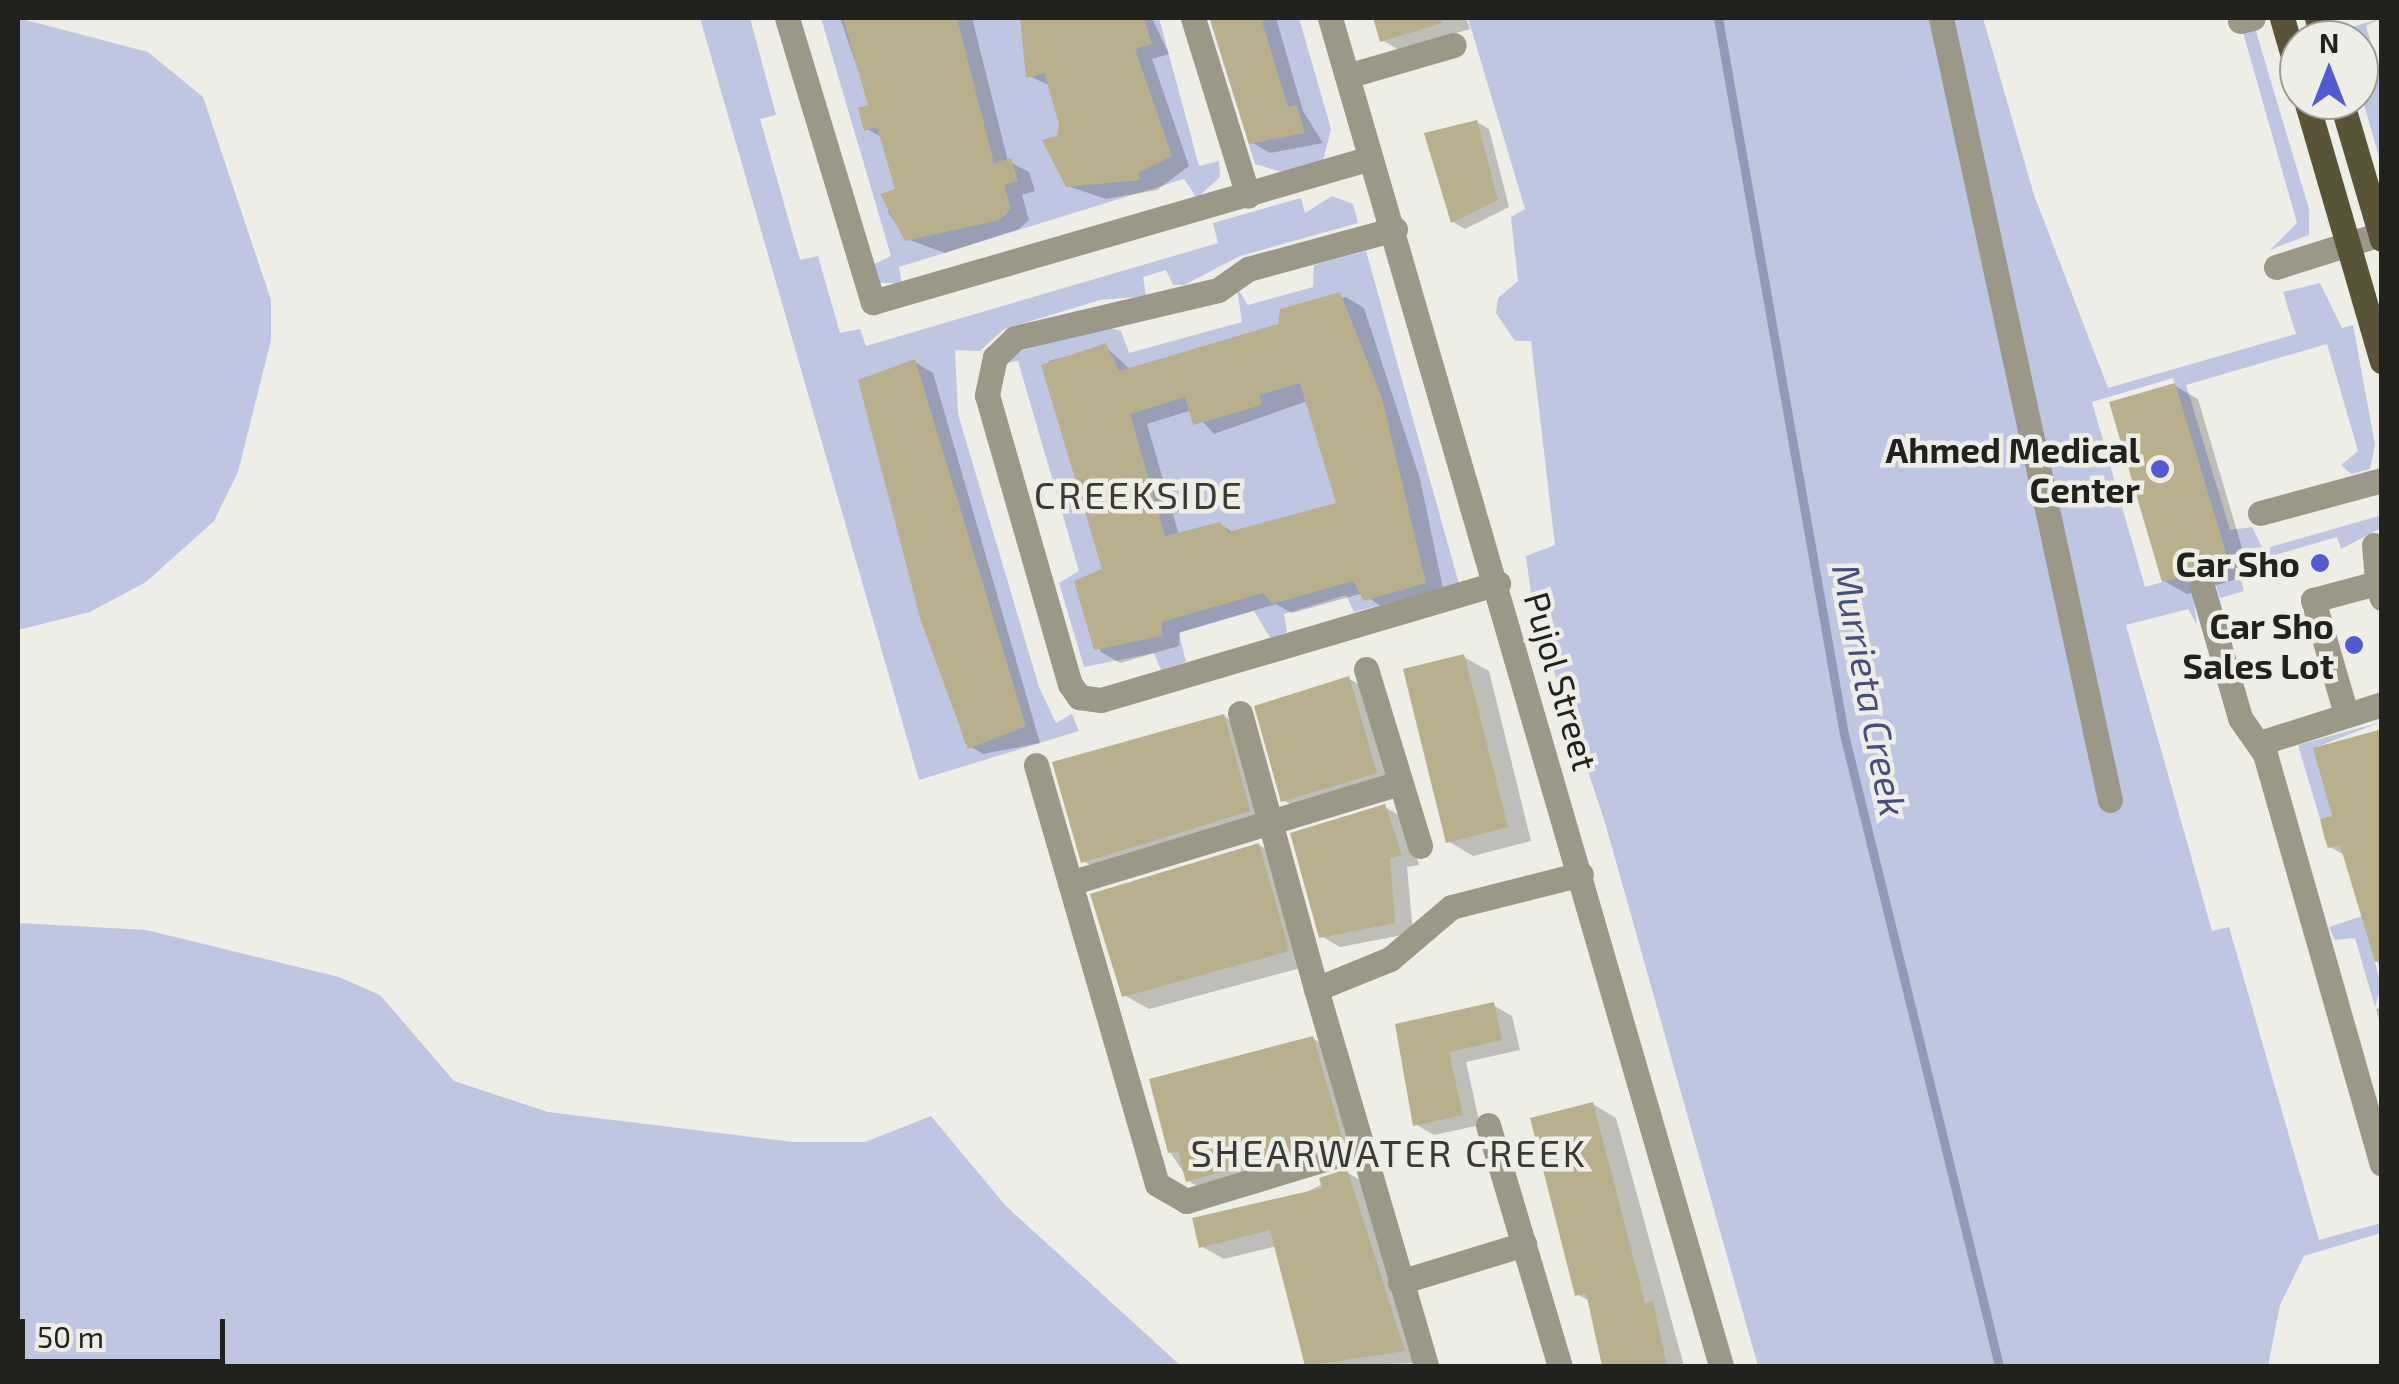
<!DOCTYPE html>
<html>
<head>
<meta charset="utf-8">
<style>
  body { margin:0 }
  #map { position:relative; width:2399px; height:1384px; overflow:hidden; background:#eeede6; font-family:"Exo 2",sans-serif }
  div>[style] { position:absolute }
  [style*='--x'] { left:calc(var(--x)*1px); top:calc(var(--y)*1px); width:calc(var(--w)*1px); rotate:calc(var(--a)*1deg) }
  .green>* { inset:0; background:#bfc6e2 }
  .shadow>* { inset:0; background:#0003 }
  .stream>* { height:9px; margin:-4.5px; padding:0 4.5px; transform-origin:4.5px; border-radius:4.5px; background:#9199ba }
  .building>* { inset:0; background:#b8b08c }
  .minor>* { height:25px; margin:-12.5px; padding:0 12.5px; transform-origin:12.5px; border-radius:12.5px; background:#9b9888 }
  .major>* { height:25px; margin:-12.5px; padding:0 12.5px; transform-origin:12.5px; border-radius:12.5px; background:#595338 }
  .dots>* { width:28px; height:28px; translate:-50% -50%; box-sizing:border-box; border:5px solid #eeede6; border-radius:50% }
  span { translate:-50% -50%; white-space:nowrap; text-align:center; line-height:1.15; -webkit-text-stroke:9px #eeede6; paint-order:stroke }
  .poi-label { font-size:35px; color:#21211e; font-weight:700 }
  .right { translate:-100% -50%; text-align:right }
  .street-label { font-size:35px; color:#21211e }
  .neighbourhood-label { font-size:38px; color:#3a3934; letter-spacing:2.5px }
  .water-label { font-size:38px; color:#454e7e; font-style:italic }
  .frame { position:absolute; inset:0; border:20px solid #21211e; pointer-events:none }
  .north { position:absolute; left:2279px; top:20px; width:100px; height:100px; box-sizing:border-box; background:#eeede6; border:2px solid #9c9b96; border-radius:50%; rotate:0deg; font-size:28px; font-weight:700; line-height:40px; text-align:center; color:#21211e }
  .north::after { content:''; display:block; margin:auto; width:35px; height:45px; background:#505bd1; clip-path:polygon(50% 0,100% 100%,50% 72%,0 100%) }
  .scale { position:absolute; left:20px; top:1319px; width:205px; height:45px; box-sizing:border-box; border:5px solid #21211e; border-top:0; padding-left:12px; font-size:30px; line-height:35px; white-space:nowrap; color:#21211e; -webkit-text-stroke:8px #eeede6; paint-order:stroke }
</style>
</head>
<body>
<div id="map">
  <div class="green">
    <i style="clip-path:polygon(18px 18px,148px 52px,203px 97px,271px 300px,271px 340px,238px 472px,214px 521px,146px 582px,90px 612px,18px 630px)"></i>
    <i style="clip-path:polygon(700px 18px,750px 18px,776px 115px,760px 119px,800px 260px,818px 256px,840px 333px,860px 329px,866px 346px,1218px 243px,1213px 223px,1301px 198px,1305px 213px,1332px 196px,1353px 204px,1358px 223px,1240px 256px,1184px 285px,1173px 285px,1166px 270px,1143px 277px,1146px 296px,1100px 300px,1004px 329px,980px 351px,955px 350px,958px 414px,1039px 687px,1056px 723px,1072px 714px,1079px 731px,919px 780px)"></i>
    <i style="clip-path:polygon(821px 18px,1159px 18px,1199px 166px,1219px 161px,1220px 177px,1197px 198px,1184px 179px,899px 267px,902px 283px,879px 283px,872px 265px,891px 256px)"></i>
    <i style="clip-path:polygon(1209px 18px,1299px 18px,1331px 129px,1323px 161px,1282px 172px,1255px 164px)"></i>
    <i style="clip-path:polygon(evenodd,1468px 18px,1983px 18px,2034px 195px,2108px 388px,2296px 334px,2283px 292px,2320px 283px,2342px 328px,2353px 325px,2375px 445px,2370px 469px,2351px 474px,2341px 465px,2358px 451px,2327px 344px,2186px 385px,2230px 530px,2252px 527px,2263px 549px,2379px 516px,2380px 496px,2381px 528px,2341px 549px,2337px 537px,2237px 566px,2244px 591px,2220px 598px,2215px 583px,2192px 588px,2197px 625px,2188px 609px,2126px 625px,2212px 931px,2229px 927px,2319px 1240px,2381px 1223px,2381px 1233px,2304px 1256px,2280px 1305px,2268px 1366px,1758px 1366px,1604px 819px,1533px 609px,1526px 556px,1555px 545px,1531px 341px,1515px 341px,1496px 313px,1498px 298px,1518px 281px,1511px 217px,1525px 209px,1468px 18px,2173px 378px,2229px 563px,2145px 587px,2092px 402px,2173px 378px)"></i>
    <i style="clip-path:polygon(2239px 18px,2252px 18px,2309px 209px,2309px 235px,2270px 250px,2297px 223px)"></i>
    <i style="clip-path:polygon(2382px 18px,2366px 26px,2381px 79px,2381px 164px,2359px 87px,2359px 40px,2345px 40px,2342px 30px)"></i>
    <i style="clip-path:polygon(1366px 251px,1459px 584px,1354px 612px,1346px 595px,1284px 614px,1287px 632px,1271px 639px,1254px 611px,1179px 633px,1186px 662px,1161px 670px,1154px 653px,1084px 667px,1059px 583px,1079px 571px,1018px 361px,1005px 363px,1006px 355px,1107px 327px,1121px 331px,1129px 353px,1242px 322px,1237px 288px,1248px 305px,1313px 287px,1314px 265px)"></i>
    <i style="clip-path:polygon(2381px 722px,2314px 748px,2332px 816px,2320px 819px,2298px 745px)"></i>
    <i style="clip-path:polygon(2381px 910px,2368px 936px,2381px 985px,2375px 1007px,2355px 938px,2335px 940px,2329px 927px)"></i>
    <i style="clip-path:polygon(18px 923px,146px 930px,339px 977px,380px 995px,454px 1081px,548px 1112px,793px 1142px,865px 1142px,931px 1116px,1006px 1206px,1181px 1366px,18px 1366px)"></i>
  </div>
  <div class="shadow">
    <i style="clip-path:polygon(840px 18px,972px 18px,1008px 161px,1029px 172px,1035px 191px,1022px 195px,1029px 220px,1019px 229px,945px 253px,907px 239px,889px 214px,884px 195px,899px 191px,883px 138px,867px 129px,871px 107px)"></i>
    <i style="clip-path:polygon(1022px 18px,1152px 18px,1169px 54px,1152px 59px,1189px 166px,1157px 190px,1106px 199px,1068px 186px,1061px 123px,1051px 86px,1029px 76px)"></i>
    <i style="clip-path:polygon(1213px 18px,1276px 18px,1303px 111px,1323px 143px,1270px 153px,1251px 142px)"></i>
    <i style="clip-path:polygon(1375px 18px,1466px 18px,1470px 29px,1399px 50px,1382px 40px)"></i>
    <i style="clip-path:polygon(1477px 122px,1489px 129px,1509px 207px,1465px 229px,1453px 222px)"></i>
    <i style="clip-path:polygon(evenodd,1346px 297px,1364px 308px,1420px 479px,1444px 593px,1385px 610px,1363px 593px,1292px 613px,1276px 604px,1180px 632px,1179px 646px,1120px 663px,1101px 652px,1077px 582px,1105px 570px,1049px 361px,1105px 346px,1131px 370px,1280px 326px,1282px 311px,1346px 297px,1310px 400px,1339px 504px,1235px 533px,1219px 524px,1179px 535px,1147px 424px,1192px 410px,1214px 434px,1310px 400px)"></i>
    <i style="clip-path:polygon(915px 362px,933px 373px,1040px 743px,983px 754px,965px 743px,861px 381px)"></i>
    <i style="clip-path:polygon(2175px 386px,2198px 399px,2250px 575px,2187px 594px,2164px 581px)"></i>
    <i style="clip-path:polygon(1464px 657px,1489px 671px,1531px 841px,1473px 856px,1448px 841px)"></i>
    <i style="clip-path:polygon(1348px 678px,1367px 689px,1394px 783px,1302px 811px,1283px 800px)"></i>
    <i style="clip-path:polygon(1224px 716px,1249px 731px,1274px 825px,1108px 875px,1083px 861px)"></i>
    <i style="clip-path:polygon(2382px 732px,2382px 976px,2346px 856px,2330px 847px,2336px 818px)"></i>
    <i style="clip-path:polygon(1385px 807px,1404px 818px,1419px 865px,1407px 867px,1413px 933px,1340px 947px,1321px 936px)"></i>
    <i style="clip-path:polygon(1259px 845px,1284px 860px,1312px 965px,1149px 1009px,1124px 995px)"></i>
    <i style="clip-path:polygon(1493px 1005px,1512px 1016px,1520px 1050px,1466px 1062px,1480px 1125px,1434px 1135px,1415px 1124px,1398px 1026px)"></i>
    <i style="clip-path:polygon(2382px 1007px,2382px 1030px,2376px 1009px)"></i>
    <i style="clip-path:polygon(1312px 1038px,1337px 1053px,1366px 1150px,1215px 1196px,1190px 1182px,1170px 1152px)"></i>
    <i style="clip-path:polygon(1593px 1104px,1616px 1118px,1684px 1366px,1605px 1366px,1591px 1302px,1577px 1294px)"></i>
    <i style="clip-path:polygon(1346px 1172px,1369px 1185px,1426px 1363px,1307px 1366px,1277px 1246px,1224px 1259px,1201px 1246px)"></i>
  </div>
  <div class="stream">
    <i style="--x:1718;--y:18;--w:727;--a:80.02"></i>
    <i style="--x:1844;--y:734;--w:651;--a:76.22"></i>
  </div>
  <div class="building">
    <i style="clip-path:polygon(843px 18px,957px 18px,994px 163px,1011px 158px,1018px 181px,1004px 185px,1011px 209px,1000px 220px,905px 241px,880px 194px,895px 189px,877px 127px,864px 131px,858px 108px,868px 105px)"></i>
    <i style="clip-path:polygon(1020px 18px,1144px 18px,1152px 44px,1135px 49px,1172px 156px,1138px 173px,1140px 180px,1066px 187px,1042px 140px,1057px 136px,1059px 124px,1044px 73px,1026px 78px)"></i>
    <i style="clip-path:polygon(1210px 18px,1261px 18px,1288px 107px,1297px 105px,1305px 133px,1249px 144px)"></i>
    <i style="clip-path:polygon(1373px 18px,1442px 18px,1442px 23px,1380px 42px)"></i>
    <i style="clip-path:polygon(1477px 120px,1498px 200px,1451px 223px,1424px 133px)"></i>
    <i style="clip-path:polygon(evenodd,1340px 292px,1382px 398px,1426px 583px,1364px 601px,1353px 581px,1272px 604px,1263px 593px,1162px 622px,1162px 636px,1094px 650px,1074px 581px,1102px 569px,1041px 365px,1106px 343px,1119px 371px,1278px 324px,1280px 309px,1340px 292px,1300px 383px,1336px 503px,1228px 532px,1220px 522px,1165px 536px,1130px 414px,1185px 397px,1193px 425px,1262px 405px,1259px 395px,1300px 383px)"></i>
    <i style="clip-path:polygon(915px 359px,1026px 726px,968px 749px,921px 621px,858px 380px)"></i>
    <i style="clip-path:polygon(2175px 383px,2229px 563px,2162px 582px,2109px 402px)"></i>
    <i style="clip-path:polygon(1464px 654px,1508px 827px,1446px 843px,1403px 669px)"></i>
    <i style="clip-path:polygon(1349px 676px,1377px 773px,1281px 802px,1254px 706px)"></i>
    <i style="clip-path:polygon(1224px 714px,1250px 811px,1081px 863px,1052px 762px)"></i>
    <i style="clip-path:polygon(2382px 729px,2382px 961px,2375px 962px,2340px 845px,2328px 848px,2324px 836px,2320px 819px,2332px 816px,2313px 748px)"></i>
    <i style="clip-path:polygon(1385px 804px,1402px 855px,1390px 858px,1395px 923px,1319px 938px,1290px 833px)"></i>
    <i style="clip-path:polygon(1259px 843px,1289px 951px,1122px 997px,1090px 894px)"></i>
    <i style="clip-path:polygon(1494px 1002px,1502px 1040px,1449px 1052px,1463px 1115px,1413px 1126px,1395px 1024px)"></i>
    <i style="clip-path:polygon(1313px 1036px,1342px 1137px,1186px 1182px,1178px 1151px,1168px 1153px,1149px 1079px)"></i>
    <i style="clip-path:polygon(1593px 1102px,1645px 1303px,1653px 1301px,1667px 1366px,1602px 1366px,1586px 1293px,1575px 1296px,1530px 1118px)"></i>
    <i style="clip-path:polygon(1347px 1169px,1405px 1351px,1305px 1366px,1270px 1230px,1199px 1248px,1192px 1218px,1322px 1188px,1319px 1178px)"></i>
  </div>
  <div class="minor">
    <i style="--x:787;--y:18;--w:297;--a:73.2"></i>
    <i style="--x:873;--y:302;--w:518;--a:-16.13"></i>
    <i style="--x:1193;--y:18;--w:186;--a:72.8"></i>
    <i style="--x:1330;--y:18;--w:1404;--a:73.82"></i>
    <i style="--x:1941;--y:18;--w:800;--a:77.81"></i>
    <i style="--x:2240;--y:21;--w:13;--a:-13"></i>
    <i style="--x:1347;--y:76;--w:111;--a:-16.2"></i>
    <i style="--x:1395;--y:229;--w:152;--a:164.8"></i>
    <i style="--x:1248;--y:269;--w:37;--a:145"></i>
    <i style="--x:1218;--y:290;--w:209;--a:166.7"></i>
    <i style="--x:1015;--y:338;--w:28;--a:136"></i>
    <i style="--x:995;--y:357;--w:39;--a:102"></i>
    <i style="--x:987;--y:395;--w:301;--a:74"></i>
    <i style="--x:1070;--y:684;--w:16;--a:55"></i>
    <i style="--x:1079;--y:697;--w:22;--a:8"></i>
    <i style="--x:1101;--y:700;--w:414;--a:-16.4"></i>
    <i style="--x:2276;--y:267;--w:109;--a:-17.6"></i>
    <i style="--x:2260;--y:513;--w:126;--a:-15.1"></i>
    <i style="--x:2374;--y:545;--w:38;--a:85"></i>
    <i style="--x:2202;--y:586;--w:137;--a:73.9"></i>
    <i style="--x:2240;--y:718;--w:44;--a:55.2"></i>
    <i style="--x:2265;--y:754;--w:426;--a:74.1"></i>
    <i style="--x:1366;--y:669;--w:185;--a:73"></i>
    <i style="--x:1240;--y:713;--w:286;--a:74.6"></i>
    <i style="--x:1316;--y:989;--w:80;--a:-22.1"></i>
    <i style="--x:1390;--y:959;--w:80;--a:-40.4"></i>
    <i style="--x:1451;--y:907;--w:134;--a:-14.2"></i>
    <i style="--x:2346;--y:714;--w:119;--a:-106.1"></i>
    <i style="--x:2313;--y:600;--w:66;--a:-14.9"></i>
    <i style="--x:2377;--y:583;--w:16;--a:72"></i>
    <i style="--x:2260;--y:743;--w:128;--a:-17.7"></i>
    <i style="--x:1036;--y:765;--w:436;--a:73.9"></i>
    <i style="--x:1157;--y:1184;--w:34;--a:30"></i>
    <i style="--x:1186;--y:1201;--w:183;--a:-16.8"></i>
    <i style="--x:1070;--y:883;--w:345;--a:-16.9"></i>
    <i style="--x:1316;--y:989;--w:393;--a:73.7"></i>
    <i style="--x:1488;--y:1125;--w:252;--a:73.4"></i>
    <i style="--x:1400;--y:1282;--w:130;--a:-17"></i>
  </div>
  <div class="major">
    <i style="--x:2282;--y:18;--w:61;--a:73.9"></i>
    <i style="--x:2317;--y:18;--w:23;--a:75"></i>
    <i style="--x:2306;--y:100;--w:272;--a:73.8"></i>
    <i style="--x:2341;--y:100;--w:145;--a:73.6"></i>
  </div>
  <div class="dots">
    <i style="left:2160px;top:469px;background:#505bd1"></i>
    <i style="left:2320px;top:563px;background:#505bd1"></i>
    <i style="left:2354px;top:645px;background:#505bd1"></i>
  </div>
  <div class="poi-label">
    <span class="right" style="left:2140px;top:469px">Ahmed Medical<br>Center</span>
    <span class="right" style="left:2300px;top:563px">Car Sho</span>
    <span class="right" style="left:2334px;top:645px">Car Sho<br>Sales Lot</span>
  </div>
  <div class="street-label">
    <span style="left:1562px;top:681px;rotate:74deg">Pujol Street</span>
  </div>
  <div class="neighbourhood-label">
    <span style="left:1139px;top:495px">CREEKSIDE</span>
    <span style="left:1389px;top:1153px">SHEARWATER CREEK</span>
  </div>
  <div class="water-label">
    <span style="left:1870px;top:690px;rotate:79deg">Murrieta Creek</span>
  </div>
  <div class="frame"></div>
  <div class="north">N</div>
  <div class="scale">50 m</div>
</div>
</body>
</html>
